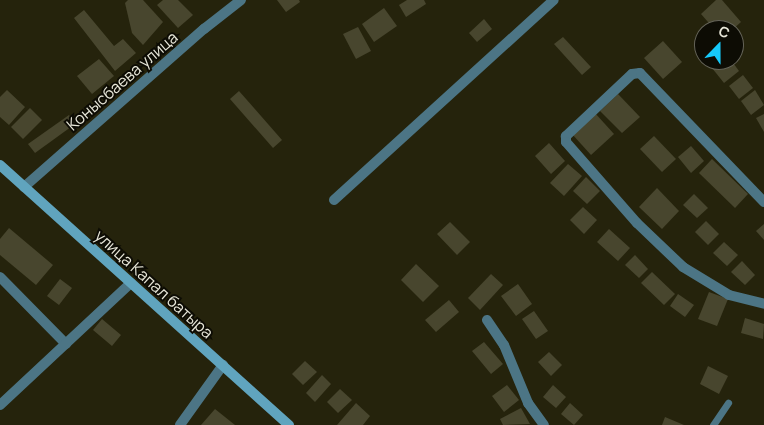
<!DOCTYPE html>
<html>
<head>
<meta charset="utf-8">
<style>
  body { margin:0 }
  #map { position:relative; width:764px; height:425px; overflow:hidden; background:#25230c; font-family:Manrope,sans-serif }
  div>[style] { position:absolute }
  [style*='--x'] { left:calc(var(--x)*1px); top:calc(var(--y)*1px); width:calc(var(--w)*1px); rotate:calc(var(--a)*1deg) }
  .building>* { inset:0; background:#48462e }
  .service>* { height:7px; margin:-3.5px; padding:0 3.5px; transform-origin:3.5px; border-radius:3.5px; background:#4c7585 }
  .minor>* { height:10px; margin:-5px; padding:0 5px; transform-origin:5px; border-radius:5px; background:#4c7585 }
  .secondary>* { height:10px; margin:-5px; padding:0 5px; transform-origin:5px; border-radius:5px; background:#60a4be }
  span { translate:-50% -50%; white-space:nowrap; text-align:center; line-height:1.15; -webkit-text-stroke:4px #0d0c04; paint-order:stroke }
  .street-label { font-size:16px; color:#e8e7d9 }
  .north { position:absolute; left:694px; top:20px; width:50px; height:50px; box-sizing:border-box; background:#0d0c04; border:1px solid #656459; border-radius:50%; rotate:22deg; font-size:14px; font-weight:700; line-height:20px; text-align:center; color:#e8e7d9 }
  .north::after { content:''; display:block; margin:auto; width:18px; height:22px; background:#16cafb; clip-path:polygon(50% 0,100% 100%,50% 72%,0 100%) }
</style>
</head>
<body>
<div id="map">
  <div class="building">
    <i style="clip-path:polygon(128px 0,143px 0,163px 22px,143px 45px,132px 33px,125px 3px)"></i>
    <i style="clip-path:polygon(163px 0,178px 0,193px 15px,178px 28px,157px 5px)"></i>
    <i style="clip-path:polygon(277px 0,299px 0,300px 2px,286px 12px)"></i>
    <i style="clip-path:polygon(407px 0,424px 0,426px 4px,406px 17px,399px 5px)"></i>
    <i style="clip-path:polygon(716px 0,722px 0,741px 22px,732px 30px,715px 30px,701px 14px)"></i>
    <i style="clip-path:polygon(384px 8px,397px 26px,374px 42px,362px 24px)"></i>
    <i style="clip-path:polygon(84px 10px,114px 46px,123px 39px,136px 53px,115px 71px,74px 18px)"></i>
    <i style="clip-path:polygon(484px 19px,492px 29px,477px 42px,469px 33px)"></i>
    <i style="clip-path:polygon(358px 27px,371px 51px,356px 59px,343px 34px)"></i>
    <i style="clip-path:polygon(563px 37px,591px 67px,582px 75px,554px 44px)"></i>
    <i style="clip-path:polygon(663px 41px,682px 62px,663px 79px,644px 58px)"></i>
    <i style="clip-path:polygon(99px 59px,114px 76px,92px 94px,77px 76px)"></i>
    <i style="clip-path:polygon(722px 60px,731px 60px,739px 71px,724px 83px,712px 68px)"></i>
    <i style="clip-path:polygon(743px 75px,753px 88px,739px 99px,729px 86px)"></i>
    <i style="clip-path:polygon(7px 90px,25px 107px,9px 125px,0 117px,0 97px)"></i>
    <i style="clip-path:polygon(755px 90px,764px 105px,751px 115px,741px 101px)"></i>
    <i style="clip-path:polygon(239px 91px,282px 140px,273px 148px,230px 99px)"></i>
    <i style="clip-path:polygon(618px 94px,640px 117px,622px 133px,600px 111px)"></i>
    <i style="clip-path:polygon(30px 108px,42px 120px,23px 139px,11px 127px)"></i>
    <i style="clip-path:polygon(595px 113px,614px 134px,591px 155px,572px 134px)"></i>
    <i style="clip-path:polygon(764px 114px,764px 132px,756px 118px)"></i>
    <i style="clip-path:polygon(69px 115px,75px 124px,35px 153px,28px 144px)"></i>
    <i style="clip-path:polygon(654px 136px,676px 159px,662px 172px,640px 149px)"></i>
    <i style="clip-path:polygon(549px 143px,565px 161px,551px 174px,535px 156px)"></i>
    <i style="clip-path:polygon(691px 146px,704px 161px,691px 173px,678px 157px)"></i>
    <i style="clip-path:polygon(712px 159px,748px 194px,735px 208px,699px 173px)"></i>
    <i style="clip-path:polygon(568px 164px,582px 176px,564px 196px,550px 183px)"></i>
    <i style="clip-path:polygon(586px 177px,600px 191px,587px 204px,573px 191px)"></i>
    <i style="clip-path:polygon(657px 188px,679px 211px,662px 229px,639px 207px)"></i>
    <i style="clip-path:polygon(694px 194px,708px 208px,697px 218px,683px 205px)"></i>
    <i style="clip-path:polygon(583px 207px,597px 220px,584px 234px,570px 220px)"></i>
    <i style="clip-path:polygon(706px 221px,719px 234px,708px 245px,695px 232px)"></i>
    <i style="clip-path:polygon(450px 222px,470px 242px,457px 255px,437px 234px)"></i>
    <i style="clip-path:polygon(764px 224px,764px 240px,756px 231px)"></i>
    <i style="clip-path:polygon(9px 228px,53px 265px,36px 285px,0 255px,0 239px)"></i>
    <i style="clip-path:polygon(609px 229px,630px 248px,618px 261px,597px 242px)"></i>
    <i style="clip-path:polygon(724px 242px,738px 255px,727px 266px,713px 253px)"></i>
    <i style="clip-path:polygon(635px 255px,648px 269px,639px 278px,625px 265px)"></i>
    <i style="clip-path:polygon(742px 261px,755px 275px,745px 285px,731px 272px)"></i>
    <i style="clip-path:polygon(416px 264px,439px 286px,423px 302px,401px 280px)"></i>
    <i style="clip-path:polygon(652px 272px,675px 294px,664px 305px,641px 283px)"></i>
    <i style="clip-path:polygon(491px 274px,503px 285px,480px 310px,468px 298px)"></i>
    <i style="clip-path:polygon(60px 279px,72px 288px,59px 305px,47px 296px)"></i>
    <i style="clip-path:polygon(518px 284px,532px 304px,516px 316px,501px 296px)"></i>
    <i style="clip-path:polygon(709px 292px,728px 299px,717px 326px,698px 319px)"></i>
    <i style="clip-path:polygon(678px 294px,694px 305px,685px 317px,670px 306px)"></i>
    <i style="clip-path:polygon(449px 300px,459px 312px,436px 332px,425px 320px)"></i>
    <i style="clip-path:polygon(534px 311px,548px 331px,536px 339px,522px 319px)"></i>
    <i style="clip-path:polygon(745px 318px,764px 324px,763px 339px,741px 333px)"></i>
    <i style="clip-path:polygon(102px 319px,121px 335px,112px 346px,93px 330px)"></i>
    <i style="clip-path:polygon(484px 342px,503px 364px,491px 374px,472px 351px)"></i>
    <i style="clip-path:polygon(549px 352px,562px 365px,551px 376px,538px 362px)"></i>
    <i style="clip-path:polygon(305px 361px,317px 372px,303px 385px,292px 374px)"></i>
    <i style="clip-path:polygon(708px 366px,728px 376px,719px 394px,700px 384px)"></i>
    <i style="clip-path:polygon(322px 375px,331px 384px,315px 402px,306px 393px)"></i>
    <i style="clip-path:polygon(507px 385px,519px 400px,504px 412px,492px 396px)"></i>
    <i style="clip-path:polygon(553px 385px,566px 397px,556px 408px,543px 397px)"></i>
    <i style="clip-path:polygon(340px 389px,352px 400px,338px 413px,327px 402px)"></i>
    <i style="clip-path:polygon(356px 403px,370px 416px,363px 425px,337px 425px)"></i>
    <i style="clip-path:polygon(570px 403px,583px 415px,574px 425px,561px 414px)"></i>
    <i style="clip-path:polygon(521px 408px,530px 424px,503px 425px,500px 419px)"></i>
    <i style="clip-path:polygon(215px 409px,235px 425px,201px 425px)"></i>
    <i style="clip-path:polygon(665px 417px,684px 425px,662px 425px)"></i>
  </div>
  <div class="service">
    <i style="--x:713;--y:425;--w:27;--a:-56"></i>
  </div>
  <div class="minor">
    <i style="--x:24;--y:187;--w:240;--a:-41.3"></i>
    <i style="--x:204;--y:29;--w:47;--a:-38.1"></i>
    <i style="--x:334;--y:200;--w:297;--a:-42.3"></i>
    <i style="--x:764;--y:202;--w:179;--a:-133.9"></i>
    <i style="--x:640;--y:73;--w:8;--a:173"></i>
    <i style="--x:632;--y:74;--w:91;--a:136.8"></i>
    <i style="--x:566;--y:136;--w:6;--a:90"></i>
    <i style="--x:566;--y:142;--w:108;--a:48.8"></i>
    <i style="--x:637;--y:223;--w:64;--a:43.7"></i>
    <i style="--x:683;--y:267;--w:54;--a:31.3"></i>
    <i style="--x:729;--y:295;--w:36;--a:14"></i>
    <i style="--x:0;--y:277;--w:94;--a:45.4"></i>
    <i style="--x:487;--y:320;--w:30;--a:56"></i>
    <i style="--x:504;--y:345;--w:63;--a:67.5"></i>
    <i style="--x:528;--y:403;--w:27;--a:54"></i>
    <i style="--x:0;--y:405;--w:179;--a:-43"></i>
    <i style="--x:180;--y:425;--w:74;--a:-54.4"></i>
  </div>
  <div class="secondary">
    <i style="--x:0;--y:165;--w:389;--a:42"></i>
  </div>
  <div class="street-label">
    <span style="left:122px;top:81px;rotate:-41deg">Конысбаева улица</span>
    <span style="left:154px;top:284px;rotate:42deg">улица Капал батыра</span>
  </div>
  <div class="north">С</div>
</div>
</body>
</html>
